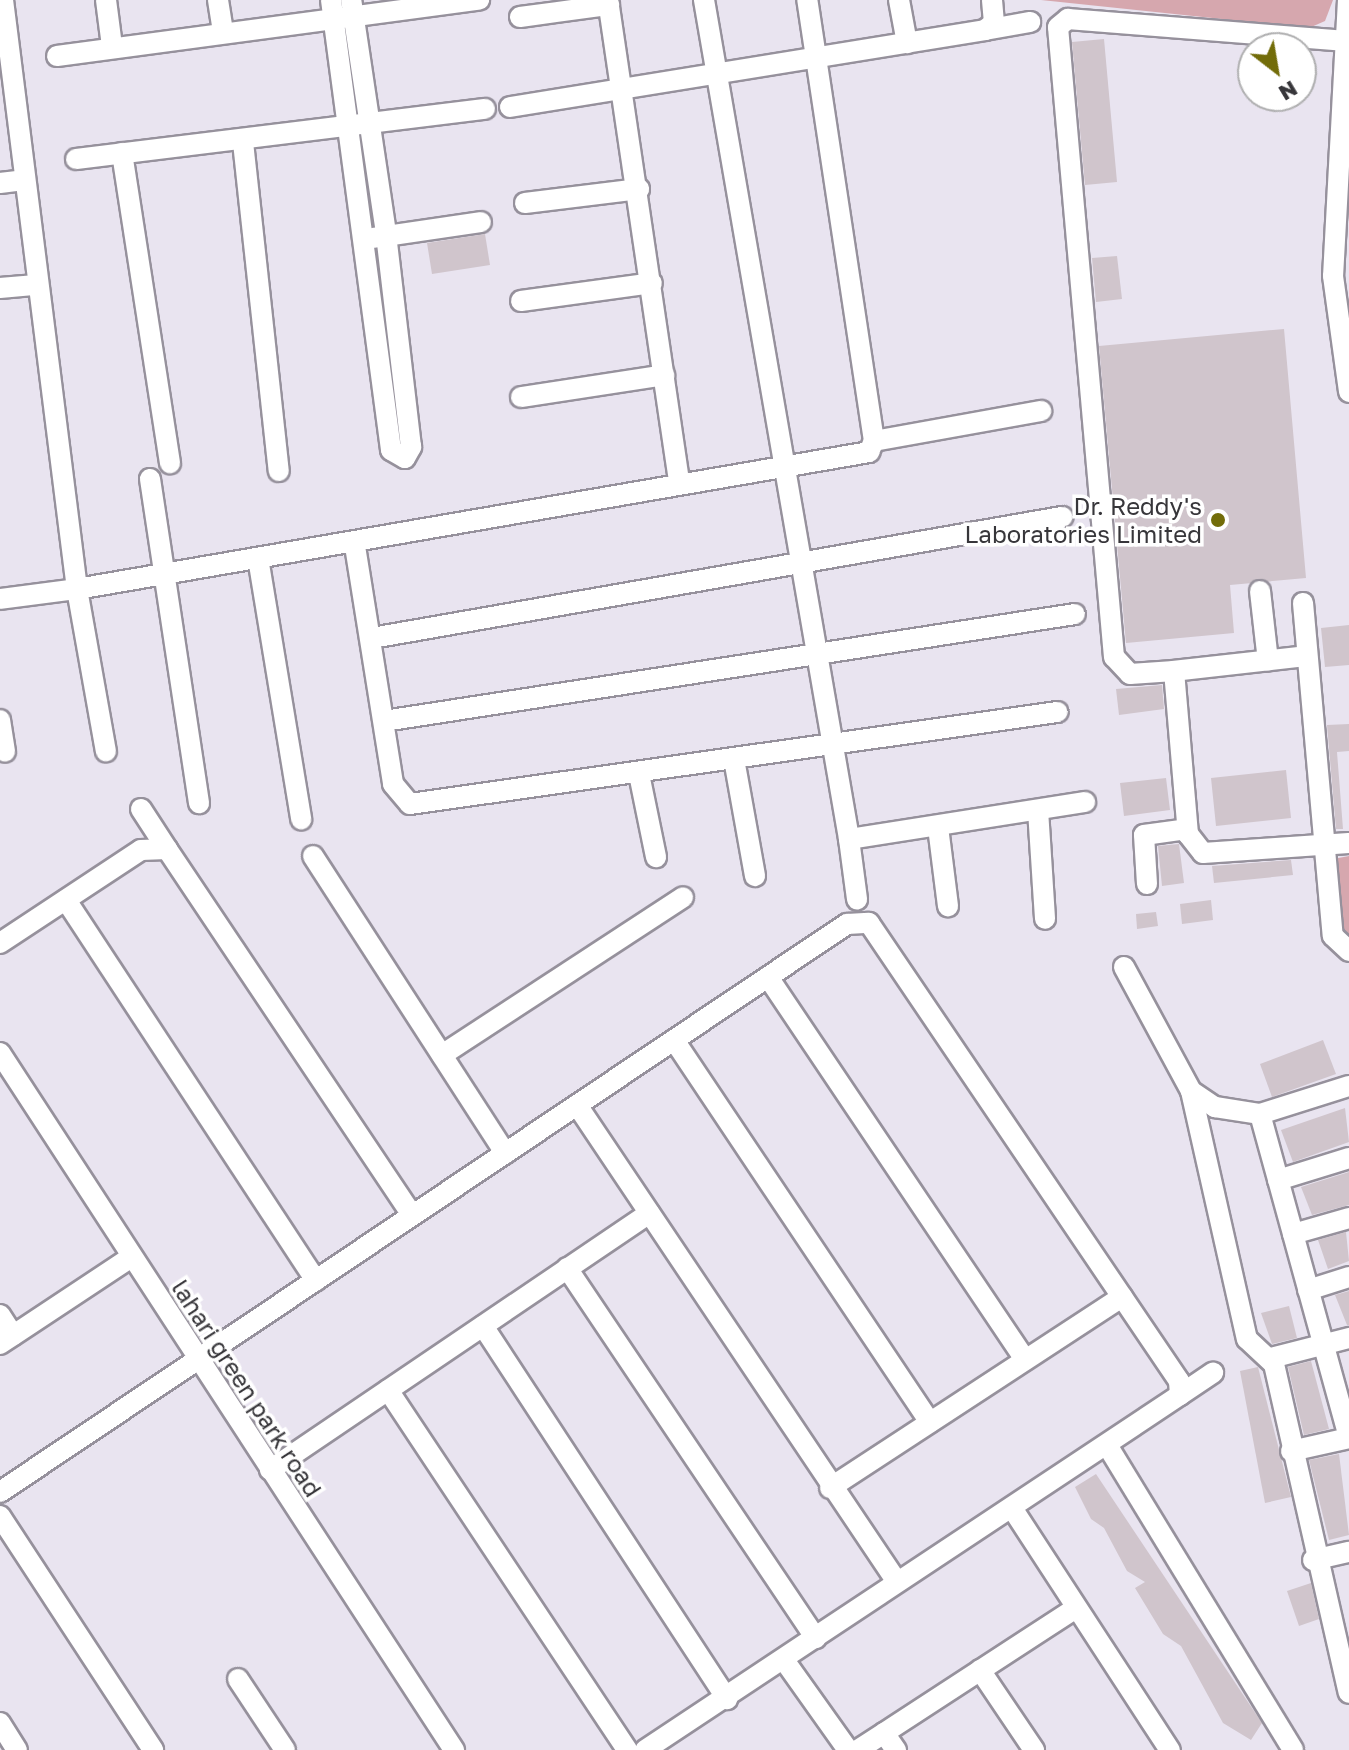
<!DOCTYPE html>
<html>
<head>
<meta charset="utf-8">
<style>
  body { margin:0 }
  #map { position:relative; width:1349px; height:1750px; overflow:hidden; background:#e9e4f0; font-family:"Golos Text",sans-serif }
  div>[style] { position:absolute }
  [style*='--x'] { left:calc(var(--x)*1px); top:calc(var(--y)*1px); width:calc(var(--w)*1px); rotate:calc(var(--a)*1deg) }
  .green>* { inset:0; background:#d6a7ae }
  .building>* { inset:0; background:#d0c5cc }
  .roads { filter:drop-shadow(2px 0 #96919c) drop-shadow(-2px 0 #96919c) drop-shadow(0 2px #96919c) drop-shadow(0 -2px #96919c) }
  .minor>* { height:20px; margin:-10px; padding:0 10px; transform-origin:10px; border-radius:10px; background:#fff }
  .dots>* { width:22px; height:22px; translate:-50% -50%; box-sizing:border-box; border:4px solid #fff; border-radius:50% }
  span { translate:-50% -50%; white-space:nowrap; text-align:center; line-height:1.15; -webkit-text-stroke:7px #fff; paint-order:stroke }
  .poi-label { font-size:24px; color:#37363a }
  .right { translate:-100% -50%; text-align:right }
  .street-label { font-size:24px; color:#37363a }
  .north { position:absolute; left:1237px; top:32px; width:80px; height:80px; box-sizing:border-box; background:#fff; border:2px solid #afafb0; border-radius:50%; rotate:149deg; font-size:22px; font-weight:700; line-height:32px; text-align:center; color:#37363a }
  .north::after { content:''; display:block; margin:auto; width:28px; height:36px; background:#726c09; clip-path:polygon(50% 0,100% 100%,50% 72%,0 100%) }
</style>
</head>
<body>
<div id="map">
  <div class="green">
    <i style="clip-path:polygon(1041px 0,1333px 0,1325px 21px,1309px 28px)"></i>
    <i style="clip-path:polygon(1349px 856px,1349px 938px,1336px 924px,1328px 860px)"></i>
  </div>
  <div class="building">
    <i style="clip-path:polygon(1104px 39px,1117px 182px,1085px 185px,1072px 42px)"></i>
    <i style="clip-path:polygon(485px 234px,490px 265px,432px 274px,427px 243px)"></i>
    <i style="clip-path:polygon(1117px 256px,1122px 299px,1096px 302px,1092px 258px)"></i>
    <i style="clip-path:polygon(1284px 329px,1306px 578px,1230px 585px,1234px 633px,1126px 643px,1099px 346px)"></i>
    <i style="clip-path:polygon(1349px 625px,1349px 665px,1325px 667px,1321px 628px)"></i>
    <i style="clip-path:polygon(1162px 685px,1164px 709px,1119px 715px,1116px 689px)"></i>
    <i style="clip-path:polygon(1349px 724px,1349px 751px,1337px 752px,1343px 829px,1336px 829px,1327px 725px)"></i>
    <i style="clip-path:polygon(1286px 770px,1291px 818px,1216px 826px,1211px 778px)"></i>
    <i style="clip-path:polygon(1166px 778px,1170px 810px,1124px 816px,1120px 783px)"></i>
    <i style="clip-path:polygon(1179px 844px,1184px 883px,1162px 886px,1158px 846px)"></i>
    <i style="clip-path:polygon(1291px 860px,1293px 875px,1214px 883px,1212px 866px)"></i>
    <i style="clip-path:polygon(1211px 900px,1213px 920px,1182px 924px,1180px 904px)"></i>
    <i style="clip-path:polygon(1156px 912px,1158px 926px,1137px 929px,1136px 914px)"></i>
    <i style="clip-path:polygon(1323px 1040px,1336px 1074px,1272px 1097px,1260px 1064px)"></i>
    <i style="clip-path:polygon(1345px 1108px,1349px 1142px,1293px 1162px,1281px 1130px)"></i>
    <i style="clip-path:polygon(1349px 1172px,1349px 1205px,1312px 1215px,1301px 1187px)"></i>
    <i style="clip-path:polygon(1346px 1232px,1349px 1261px,1328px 1269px,1318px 1240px)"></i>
    <i style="clip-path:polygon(1349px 1291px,1349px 1325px,1347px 1325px,1335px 1295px)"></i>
    <i style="clip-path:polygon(1289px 1306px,1297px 1338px,1272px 1344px,1261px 1313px)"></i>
    <i style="clip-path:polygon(1311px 1361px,1329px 1429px,1304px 1435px,1288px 1367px)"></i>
    <i style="clip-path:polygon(1258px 1367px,1291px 1497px,1265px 1503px,1240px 1371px)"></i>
    <i style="clip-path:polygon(1339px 1454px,1349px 1535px,1329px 1540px,1309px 1460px)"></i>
    <i style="clip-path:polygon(1096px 1474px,1262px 1723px,1251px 1740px,1223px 1723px,1181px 1646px,1163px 1634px,1135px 1588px,1145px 1582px,1127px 1571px,1104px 1528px,1091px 1519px,1075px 1487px)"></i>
    <i style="clip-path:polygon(1311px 1583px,1319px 1619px,1299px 1626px,1287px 1591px)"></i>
  </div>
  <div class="roads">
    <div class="minor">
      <i style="--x:3;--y:0;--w:594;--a:82.84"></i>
      <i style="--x:77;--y:589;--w:804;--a:-9.81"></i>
      <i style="--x:869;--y:452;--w:12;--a:-66"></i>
      <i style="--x:874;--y:441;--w:446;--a:-98.6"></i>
      <i style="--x:106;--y:0;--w:46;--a:82.6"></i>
      <i style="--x:218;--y:0;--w:33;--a:81"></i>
      <i style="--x:331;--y:0;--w:454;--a:82.4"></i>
      <i style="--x:391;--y:450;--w:16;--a:30"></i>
      <i style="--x:405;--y:458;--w:13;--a:-61"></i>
      <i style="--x:411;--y:447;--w:215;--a:-96.7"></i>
      <i style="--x:386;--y:233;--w:236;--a:-98.5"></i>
      <i style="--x:608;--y:0;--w:484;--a:81.6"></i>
      <i style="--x:704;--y:0;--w:851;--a:80.19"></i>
      <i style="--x:849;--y:839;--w:239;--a:-8.9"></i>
      <i style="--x:899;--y:0;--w:44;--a:79.5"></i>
      <i style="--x:1348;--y:0;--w:276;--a:93.1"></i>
      <i style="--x:1333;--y:276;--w:117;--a:82.1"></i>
      <i style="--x:520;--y:17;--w:90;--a:-7.7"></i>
      <i style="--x:985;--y:30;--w:46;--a:-10.1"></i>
      <i style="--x:57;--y:56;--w:426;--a:-7.6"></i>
      <i style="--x:510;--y:107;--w:481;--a:-9.2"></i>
      <i style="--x:985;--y:30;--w:11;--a:-38"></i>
      <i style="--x:994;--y:23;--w:23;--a:-95"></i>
      <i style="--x:243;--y:142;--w:331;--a:83.8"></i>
      <i style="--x:122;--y:153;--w:314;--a:81.2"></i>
      <i style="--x:76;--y:159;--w:412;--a:-7"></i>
      <i style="--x:0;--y:183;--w:24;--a:-7"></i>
      <i style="--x:525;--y:203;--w:115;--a:-7"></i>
      <i style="--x:373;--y:238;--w:109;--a:-8.4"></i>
      <i style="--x:0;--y:288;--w:36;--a:-5"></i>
      <i style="--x:521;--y:301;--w:132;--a:-7.8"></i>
      <i style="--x:521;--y:397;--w:145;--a:-8.7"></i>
      <i style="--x:874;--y:441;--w:170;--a:-10.2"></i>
      <i style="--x:150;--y:479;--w:328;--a:81.4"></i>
      <i style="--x:355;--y:546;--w:241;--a:80.9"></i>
      <i style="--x:393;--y:784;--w:26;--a:50"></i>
      <i style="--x:410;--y:804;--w:654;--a:-8.09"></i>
      <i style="--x:258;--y:558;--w:265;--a:80.6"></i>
      <i style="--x:1260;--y:591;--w:70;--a:83.5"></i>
      <i style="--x:0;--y:599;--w:78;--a:-7.4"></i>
      <i style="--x:77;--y:589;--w:165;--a:79.9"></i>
      <i style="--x:1303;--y:603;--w:334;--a:84.9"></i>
      <i style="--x:1333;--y:936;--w:22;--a:43"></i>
      <i style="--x:372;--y:638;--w:701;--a:-9.95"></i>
      <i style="--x:1307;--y:656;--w:134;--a:173.6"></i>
      <i style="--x:1174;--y:671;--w:164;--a:85.1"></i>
      <i style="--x:1188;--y:834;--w:24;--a:52"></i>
      <i style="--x:1203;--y:853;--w:146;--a:-3.9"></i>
      <i style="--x:1174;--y:671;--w:44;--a:176.1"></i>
      <i style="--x:1130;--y:674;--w:23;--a:-133"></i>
      <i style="--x:1114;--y:657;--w:632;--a:-95.08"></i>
      <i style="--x:1058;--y:27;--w:13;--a:-39"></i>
      <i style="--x:1068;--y:19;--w:282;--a:4.5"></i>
      <i style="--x:0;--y:720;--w:32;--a:81"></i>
      <i style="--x:384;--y:721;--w:699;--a:-8.8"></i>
      <i style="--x:734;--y:759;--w:119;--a:79.8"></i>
      <i style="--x:639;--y:774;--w:85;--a:78.4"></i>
      <i style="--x:141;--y:809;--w:48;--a:57"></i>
      <i style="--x:1038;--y:810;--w:109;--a:86.3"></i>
      <i style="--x:938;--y:827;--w:80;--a:82.8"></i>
      <i style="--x:849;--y:839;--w:61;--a:82.4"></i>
      <i style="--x:313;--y:856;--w:354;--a:57.1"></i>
      <i style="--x:1147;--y:884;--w:49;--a:-93.5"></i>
      <i style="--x:1144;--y:835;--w:43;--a:-7.9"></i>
      <i style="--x:66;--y:900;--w:455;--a:56.7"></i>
      <i style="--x:0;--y:943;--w:169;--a:-33.4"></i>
      <i style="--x:141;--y:850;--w:26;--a:-2"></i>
      <i style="--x:167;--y:849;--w:440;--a:56.2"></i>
      <i style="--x:1124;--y:967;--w:141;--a:61.6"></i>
      <i style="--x:1191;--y:1091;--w:29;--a:34"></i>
      <i style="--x:1215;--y:1107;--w:46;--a:8.8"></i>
      <i style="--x:1260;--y:1114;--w:93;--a:-17.5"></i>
      <i style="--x:768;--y:977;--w:461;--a:56.1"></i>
      <i style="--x:674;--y:1040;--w:460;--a:56.2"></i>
      <i style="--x:0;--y:1053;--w:832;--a:56.92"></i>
      <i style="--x:442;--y:1055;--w:288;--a:-33.2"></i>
      <i style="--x:1191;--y:1091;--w:254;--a:77.3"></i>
      <i style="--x:1247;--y:1339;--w:37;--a:43"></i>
      <i style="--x:1274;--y:1364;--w:337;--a:77.2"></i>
      <i style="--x:577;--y:1105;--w:574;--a:56.14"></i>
      <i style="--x:1260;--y:1114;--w:335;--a:74.6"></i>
      <i style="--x:1278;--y:1180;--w:74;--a:-17.2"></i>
      <i style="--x:1293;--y:1234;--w:58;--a:-15.9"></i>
      <i style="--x:567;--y:1268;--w:446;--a:56.1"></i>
      <i style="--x:1308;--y:1290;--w:43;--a:-17.6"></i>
      <i style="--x:0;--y:1315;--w:24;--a:57"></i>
      <i style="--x:483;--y:1326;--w:446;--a:56.8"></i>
      <i style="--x:0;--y:1344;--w:156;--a:-33.5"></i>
      <i style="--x:1271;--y:1358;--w:81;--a:-14.4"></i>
      <i style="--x:388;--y:1390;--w:432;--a:56.4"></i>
      <i style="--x:1180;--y:1395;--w:40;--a:-34"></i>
      <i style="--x:1107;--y:1445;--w:357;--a:58.6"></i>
      <i style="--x:1291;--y:1451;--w:59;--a:-12.6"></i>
      <i style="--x:270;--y:1470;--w:458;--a:-34.1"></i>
      <i style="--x:830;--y:1488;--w:349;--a:-33.2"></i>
      <i style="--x:0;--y:1492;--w:1020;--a:-33.85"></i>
      <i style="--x:847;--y:924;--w:22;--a:-3"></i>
      <i style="--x:869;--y:923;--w:553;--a:55.91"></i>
      <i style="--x:1179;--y:1381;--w:14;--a:86"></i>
      <i style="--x:1180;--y:1395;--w:642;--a:146.43"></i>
      <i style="--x:1012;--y:1508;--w:289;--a:56.9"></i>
      <i style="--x:0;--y:1516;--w:280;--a:56.8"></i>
      <i style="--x:1313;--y:1560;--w:37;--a:-13"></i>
      <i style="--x:784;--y:1660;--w:110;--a:54.6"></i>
      <i style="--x:980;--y:1670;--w:97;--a:56"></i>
      <i style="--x:238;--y:1679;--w:85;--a:56.5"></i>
      <i style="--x:0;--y:1723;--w:32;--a:58"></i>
      <i style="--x:884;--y:1733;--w:21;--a:55"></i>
      <i style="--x:858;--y:1750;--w:260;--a:-33.1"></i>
    </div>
  </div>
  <div class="dots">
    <i style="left:1218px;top:520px;background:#726c09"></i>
  </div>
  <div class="poi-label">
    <span class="right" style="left:1202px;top:520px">Dr. Reddy's<br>Laboratories Limited</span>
  </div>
  <div class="street-label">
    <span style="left:247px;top:1388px;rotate:57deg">lahari green park road</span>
  </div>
  <div class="north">N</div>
</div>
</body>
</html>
